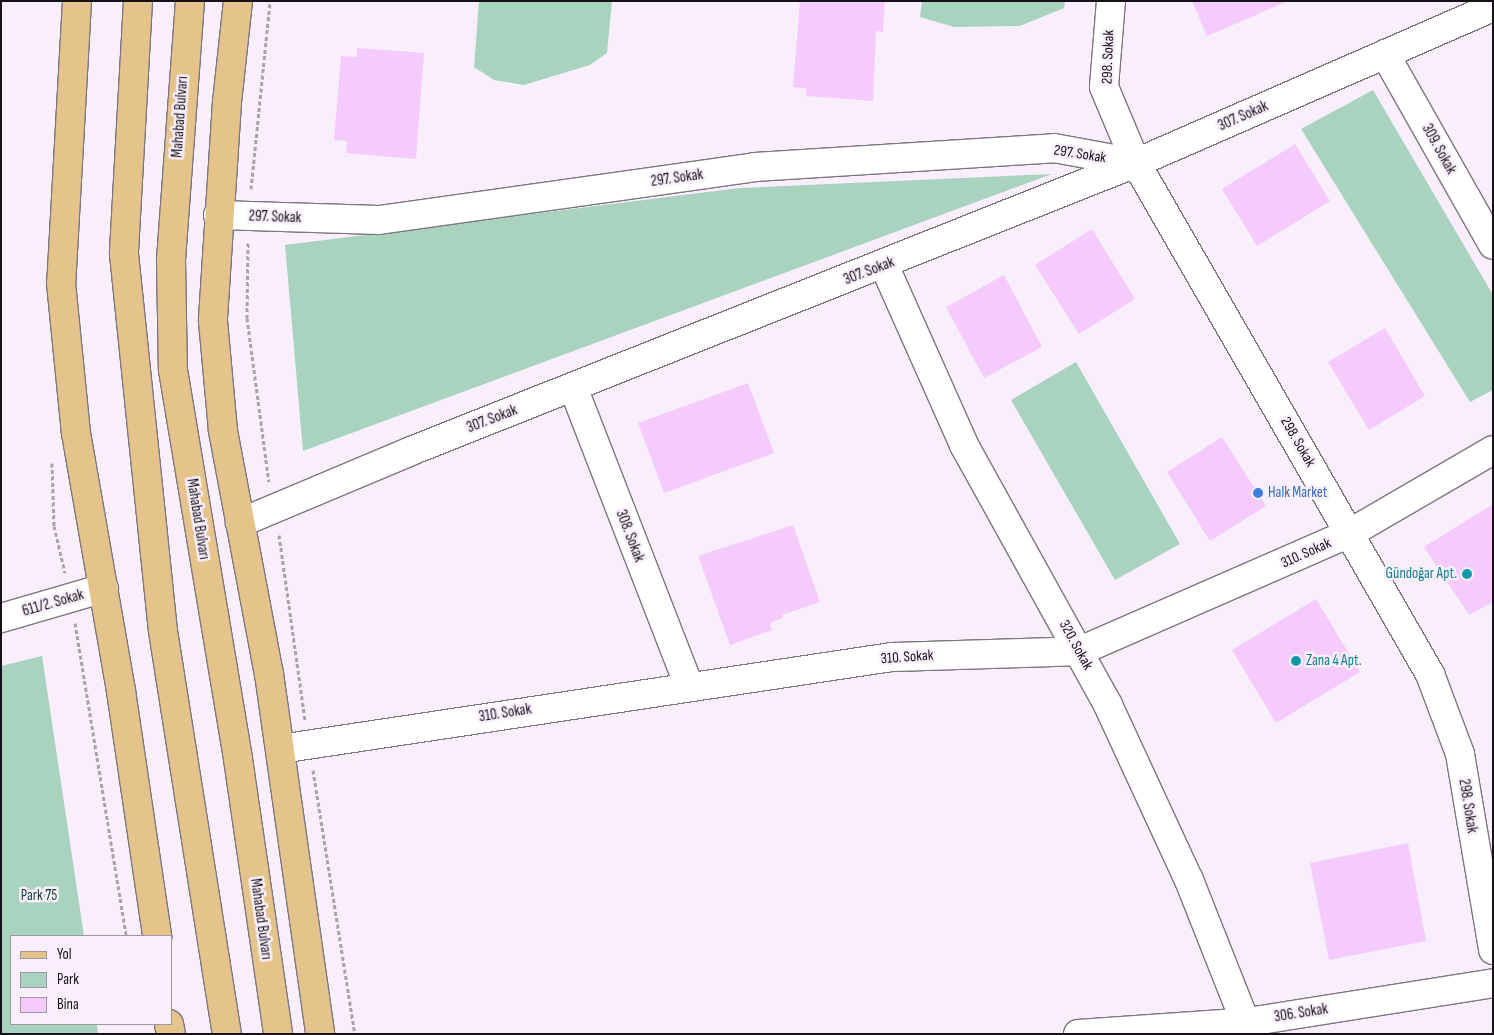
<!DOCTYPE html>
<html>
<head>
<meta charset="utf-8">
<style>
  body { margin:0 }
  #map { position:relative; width:1494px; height:1035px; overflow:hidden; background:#f9effc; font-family:"Sofia Sans Condensed",sans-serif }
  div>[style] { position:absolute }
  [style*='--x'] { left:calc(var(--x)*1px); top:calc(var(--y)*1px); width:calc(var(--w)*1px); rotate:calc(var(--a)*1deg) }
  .green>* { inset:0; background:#aad3bf }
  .building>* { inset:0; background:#f5cbfd }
  .path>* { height:3px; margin-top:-1.5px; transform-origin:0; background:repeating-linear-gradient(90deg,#a9a1ab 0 4px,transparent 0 6.5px) }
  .roads { filter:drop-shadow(1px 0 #7e7580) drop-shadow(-1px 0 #7e7580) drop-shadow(0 1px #7e7580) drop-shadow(0 -1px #7e7580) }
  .minor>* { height:28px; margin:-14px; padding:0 14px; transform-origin:14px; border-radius:14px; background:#fff }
  .major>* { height:28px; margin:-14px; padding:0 14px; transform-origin:14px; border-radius:14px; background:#e5c48c }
  .dots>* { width:14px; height:14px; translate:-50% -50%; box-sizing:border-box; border:2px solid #f9effc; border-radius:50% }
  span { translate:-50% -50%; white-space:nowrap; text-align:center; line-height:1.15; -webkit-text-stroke:5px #f9effc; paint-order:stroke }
  .street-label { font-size:15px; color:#151116 }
  .shop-label { font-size:15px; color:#366cbe }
  .left { translate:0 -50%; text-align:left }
  .culture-label { font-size:15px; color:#0d838f }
  .right { translate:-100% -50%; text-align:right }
  .park-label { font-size:15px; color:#114733 }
  .frame { position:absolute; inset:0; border:2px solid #151116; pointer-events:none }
  .legend { position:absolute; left:10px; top:935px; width:162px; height:90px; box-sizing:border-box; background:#f9effc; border:1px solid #9e96a0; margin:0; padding:6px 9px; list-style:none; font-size:15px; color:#151116 }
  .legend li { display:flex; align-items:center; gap:10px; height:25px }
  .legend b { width:25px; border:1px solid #9e96a0 }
</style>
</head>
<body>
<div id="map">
  <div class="green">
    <i style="clip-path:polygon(479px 1px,612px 1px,607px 53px,590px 65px,524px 85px,494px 80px,474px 67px)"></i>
    <i style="clip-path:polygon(922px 1px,1065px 1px,1064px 8px,1020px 26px,954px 27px,920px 17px)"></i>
    <i style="clip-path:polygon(1373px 90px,1493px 295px,1493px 390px,1470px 402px,1301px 129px)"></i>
    <i style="clip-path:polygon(1052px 174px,303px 451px,285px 245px,739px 188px)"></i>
    <i style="clip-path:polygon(1076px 362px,1180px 544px,1115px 580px,1011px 400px)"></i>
    <i style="clip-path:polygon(42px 656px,84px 936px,11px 936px,11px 1024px,97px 1024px,98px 1034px,1px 1034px,1px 666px)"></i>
  </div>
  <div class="building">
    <i style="clip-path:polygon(800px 1px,885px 1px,883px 32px,876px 31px,873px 101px,806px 96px,806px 88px,793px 87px)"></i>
    <i style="clip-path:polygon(1192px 1px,1288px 1px,1207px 36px)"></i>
    <i style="clip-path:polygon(357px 48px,424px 53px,416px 159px,346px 153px,347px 141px,334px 140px,341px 56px,357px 57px)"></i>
    <i style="clip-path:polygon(1295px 144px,1330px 201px,1257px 246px,1222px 189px)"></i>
    <i style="clip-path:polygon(1092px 229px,1135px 299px,1079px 334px,1035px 265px)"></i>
    <i style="clip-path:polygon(1004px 275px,1042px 347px,984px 378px,946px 307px)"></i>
    <i style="clip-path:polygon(1385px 328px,1425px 396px,1369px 430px,1328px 362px)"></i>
    <i style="clip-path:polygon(748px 383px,774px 453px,664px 493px,638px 423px)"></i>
    <i style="clip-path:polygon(1222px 437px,1266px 506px,1210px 541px,1167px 472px)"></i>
    <i style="clip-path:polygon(1493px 504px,1493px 602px,1469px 615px,1424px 547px)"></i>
    <i style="clip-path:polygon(793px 525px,820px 602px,782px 615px,783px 618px,770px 623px,772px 630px,730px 645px,698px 556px)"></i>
    <i style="clip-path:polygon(1316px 599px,1360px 672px,1276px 723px,1232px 650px)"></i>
    <i style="clip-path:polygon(1408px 843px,1426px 941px,1329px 960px,1310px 863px)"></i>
  </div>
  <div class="path">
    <i style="--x:251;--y:189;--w:189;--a:-84.2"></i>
    <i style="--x:248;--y:243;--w:75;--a:90.8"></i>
    <i style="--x:247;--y:318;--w:165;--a:82.4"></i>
    <i style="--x:52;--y:463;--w:63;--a:88.2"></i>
    <i style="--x:54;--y:526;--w:48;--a:76.8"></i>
    <i style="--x:279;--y:535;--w:187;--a:82"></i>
    <i style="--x:75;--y:623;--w:317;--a:80.7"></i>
    <i style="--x:313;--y:770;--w:267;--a:81"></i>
  </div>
  <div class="roads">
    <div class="minor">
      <i style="--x:1111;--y:1;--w:86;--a:94.7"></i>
      <i style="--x:1104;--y:87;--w:82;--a:67.2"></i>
      <i style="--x:1136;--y:163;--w:590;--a:60.09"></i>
      <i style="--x:1430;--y:674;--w:85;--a:69.4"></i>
      <i style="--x:1460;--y:754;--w:199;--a:80.4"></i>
      <i style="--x:1385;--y:54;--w:219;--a:60.5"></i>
      <i style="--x:218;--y:215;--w:161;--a:1.8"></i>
      <i style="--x:379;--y:220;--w:380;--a:-8"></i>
      <i style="--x:755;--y:167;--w:300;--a:-3.6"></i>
      <i style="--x:1054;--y:148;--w:83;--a:10.4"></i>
      <i style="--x:884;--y:265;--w:197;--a:66"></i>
      <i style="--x:964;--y:445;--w:297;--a:61"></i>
      <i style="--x:1108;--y:705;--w:193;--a:65.2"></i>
      <i style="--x:1189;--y:880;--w:166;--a:68.4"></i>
      <i style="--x:573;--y:387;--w:318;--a:68.8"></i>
      <i style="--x:240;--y:523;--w:186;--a:-22.8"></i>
      <i style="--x:411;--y:451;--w:780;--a:-21.67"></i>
      <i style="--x:1136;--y:163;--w:390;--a:-23.6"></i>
      <i style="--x:1;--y:618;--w:107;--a:-16.2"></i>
      <i style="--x:280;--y:749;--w:619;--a:-8.55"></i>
      <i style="--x:892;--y:657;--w:188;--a:-1.8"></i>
      <i style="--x:1080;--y:651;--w:295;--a:-23.6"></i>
      <i style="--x:1350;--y:533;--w:165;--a:-30.1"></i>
      <i style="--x:1078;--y:1034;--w:170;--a:-4"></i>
      <i style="--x:1248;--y:1022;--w:248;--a:-9"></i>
    </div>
    <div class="major">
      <i style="--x:77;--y:1;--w:282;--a:93.2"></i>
      <i style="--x:61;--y:283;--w:151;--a:84.3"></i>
      <i style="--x:76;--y:433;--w:262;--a:80.1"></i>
      <i style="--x:121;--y:691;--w:248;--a:81.6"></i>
      <i style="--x:138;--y:1;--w:253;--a:93.2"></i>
      <i style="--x:124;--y:254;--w:379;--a:84.1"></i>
      <i style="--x:163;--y:631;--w:408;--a:81"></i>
      <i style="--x:190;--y:1;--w:260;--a:94.2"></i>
      <i style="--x:171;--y:260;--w:110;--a:89"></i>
      <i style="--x:173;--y:370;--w:394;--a:80.5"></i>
      <i style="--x:238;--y:759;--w:278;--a:81.7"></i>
      <i style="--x:238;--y:1;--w:102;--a:96.2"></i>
      <i style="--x:227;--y:102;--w:219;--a:93.7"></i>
      <i style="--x:213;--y:321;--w:110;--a:84.8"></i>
      <i style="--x:223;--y:431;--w:247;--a:79.3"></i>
      <i style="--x:269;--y:674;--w:364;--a:81.9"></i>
      <i style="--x:169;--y:1024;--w:10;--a:79"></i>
    </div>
  </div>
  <div class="dots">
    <i style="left:1258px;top:493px;background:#3f7fe0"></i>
    <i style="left:1467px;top:574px;background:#0f9aa8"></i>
    <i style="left:1296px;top:661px;background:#0f9aa8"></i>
  </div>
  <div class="street-label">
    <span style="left:1108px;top:57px;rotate:-88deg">298. Sokak</span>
    <span style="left:1243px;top:116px;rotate:-24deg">307. Sokak</span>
    <span style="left:180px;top:117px;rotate:-86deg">Mahabad Bulvarı</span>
    <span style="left:1439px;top:149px;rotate:61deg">309. Sokak</span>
    <span style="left:1080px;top:154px;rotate:9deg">297. Sokak</span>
    <span style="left:677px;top:178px;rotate:-8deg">297. Sokak</span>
    <span style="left:275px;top:217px;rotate:2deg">297. Sokak</span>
    <span style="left:869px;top:271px;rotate:-21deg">307. Sokak</span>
    <span style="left:492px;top:419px;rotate:-21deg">307. Sokak</span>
    <span style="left:1298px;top:442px;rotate:60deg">298. Sokak</span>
    <span style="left:198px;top:519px;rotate:81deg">Mahabad Bulvarı</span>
    <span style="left:630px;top:536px;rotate:69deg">308. Sokak</span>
    <span style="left:1306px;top:553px;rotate:-24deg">310. Sokak</span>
    <span style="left:53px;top:603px;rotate:-16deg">611/2. Sokak</span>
    <span style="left:1076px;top:645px;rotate:61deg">320. Sokak</span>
    <span style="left:907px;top:657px;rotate:-4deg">310. Sokak</span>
    <span style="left:505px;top:713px;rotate:-9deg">310. Sokak</span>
    <span style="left:1468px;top:806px;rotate:81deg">298. Sokak</span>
    <span style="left:261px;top:919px;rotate:82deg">Mahabad Bulvarı</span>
    <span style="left:1301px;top:1013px;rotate:-9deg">306. Sokak</span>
  </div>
  <div class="shop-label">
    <span class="left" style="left:1268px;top:493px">Halk Market</span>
  </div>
  <div class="culture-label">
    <span class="right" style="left:1457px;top:574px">Gündoğar Apt.</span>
    <span class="left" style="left:1306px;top:661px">Zana 4 Apt.</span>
  </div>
  <div class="park-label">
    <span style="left:39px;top:896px">Park 75</span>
  </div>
  <div class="frame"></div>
  <ul class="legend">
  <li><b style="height:6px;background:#e5c48c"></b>Yol</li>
  <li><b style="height:14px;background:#aad3bf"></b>Park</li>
  <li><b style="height:14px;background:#f5cbfd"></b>Bina</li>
  </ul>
</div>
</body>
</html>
